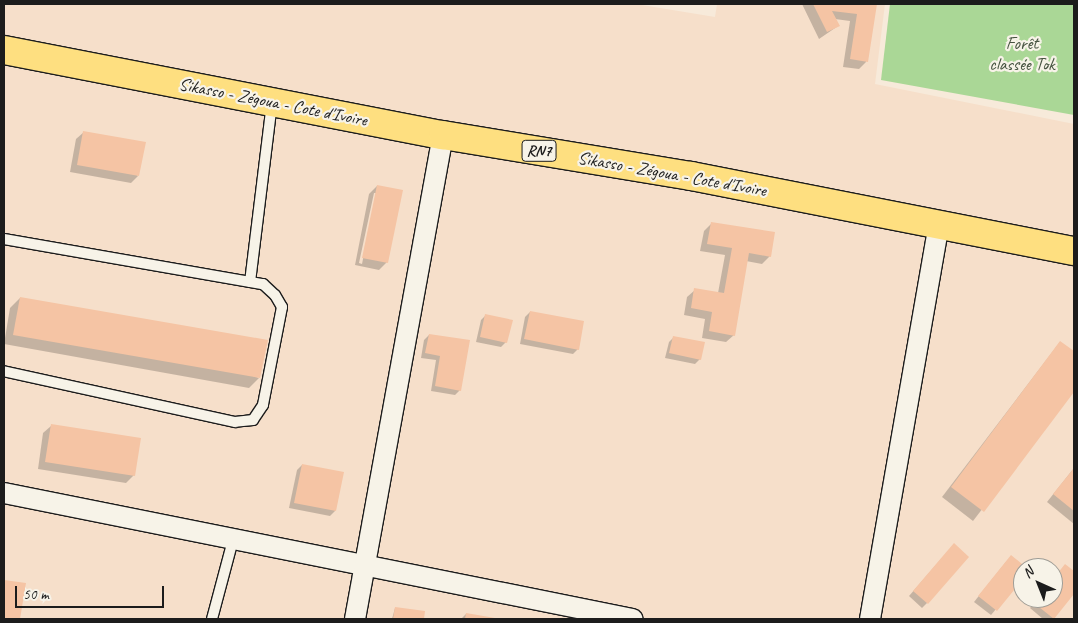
<!DOCTYPE html>
<html>
<head>
<meta charset="utf-8">
<style>
  body { margin:0 }
  #map { position:relative; width:1078px; height:623px; overflow:hidden; background:#f7eada; font-family:Caveat,sans-serif }
  div>[style] { position:absolute }
  [style*='--x'] { left:calc(var(--x)*1px); top:calc(var(--y)*1px); width:calc(var(--w)*1px); rotate:calc(var(--a)*1deg) }
  .built>* { inset:0; background:#f6dfca }
  .green>* { inset:0; background:#aad796 }
  .shadow>* { inset:0; background:#0003 }
  .building>* { inset:0; background:#f5c4a4 }
  .roads { filter:drop-shadow(1px 0 #1c1c1c) drop-shadow(-1px 0 #1c1c1c) drop-shadow(0 1px #1c1c1c) drop-shadow(0 -1px #1c1c1c) }
  .service>* { height:10px; margin:-5px; padding:0 5px; transform-origin:5px; border-radius:5px; background:#f7f3e8 }
  .minor>* { height:20px; margin:-10px; padding:0 10px; transform-origin:10px; border-radius:10px; background:#f7f3e8 }
  .trunk>* { height:28px; margin:-14px; padding:0 14px; transform-origin:14px; border-radius:14px; background:#fedf80 }
  span { translate:-50% -50%; white-space:nowrap; text-align:center; line-height:1.15; -webkit-text-stroke:4.5px #f7f3e8; paint-order:stroke }
  .shield-label span { padding:1px 4px; background:#f7f3e8; border:1px solid; border-radius:4px; -webkit-text-stroke-width:0 }
  .shield-label { font-size:16px; color:#1c1c1c; font-weight:700 }
  .park-label { font-size:18px; color:#475441 }
  .street-label { font-size:18px; color:#1c1c1c }
  .frame { position:absolute; inset:0; border:5px solid #1c1c1c; pointer-events:none }
  .north { position:absolute; left:1013px; top:558px; width:50px; height:50px; box-sizing:border-box; background:#f7f3e8; border:1px solid #9f9d96; border-radius:50%; rotate:316deg; font-size:14px; font-weight:700; line-height:20px; text-align:center; color:#1c1c1c }
  .north::after { content:''; display:block; margin:auto; width:18px; height:22px; background:#1c1c1c; clip-path:polygon(50% 0,100% 100%,50% 72%,0 100%) }
  .scale { position:absolute; left:15px; top:586px; width:149px; height:22px; box-sizing:border-box; border:2px solid #1c1c1c; border-top:0; padding-left:6px; font-size:15px; line-height:18px; white-space:nowrap; color:#1c1c1c; -webkit-text-stroke:4px #f7f3e8; paint-order:stroke }
</style>
</head>
<body>
<div id="map">
  <div class="built">
    <i style="clip-path:polygon(evenodd,4px 4px,636px 4px,715px 17px,717px 4px,885px 4px,875px 84px,1074px 124px,1074px 619px,4px 619px,4px 4px,1023px 568px,1053px 568px,1053px 598px,1023px 598px,1023px 568px)"></i>
  </div>
  <div class="green">
    <i style="clip-path:polygon(890px 4px,1074px 4px,1074px 115px,881px 80px)"></i>
  </div>
  <div class="shadow">
    <i style="clip-path:polygon(802px 4px,875px 4px,866px 62px,859px 69px,843px 67px,850px 21px,835px 19px,838px 26px,819px 39px)"></i>
    <i style="clip-path:polygon(84px 132px,138px 176px,131px 183px,70px 172px,76px 139px)"></i>
    <i style="clip-path:polygon(evenodd,377px 186px,387px 262px,379px 270px,355px 265px,369px 194px,377px 186px,374px 193px,376px 193px,362px 264px,359px 263px,374px 193px)"></i>
    <i style="clip-path:polygon(712px 223px,770px 256px,762px 264px,746px 261px,734px 335px,726px 342px,702px 338px,705px 319px,684px 315px,687px 297px,695px 290px,718px 293px,725px 255px,700px 251px,704px 231px)"></i>
    <i style="clip-path:polygon(20px 298px,259px 378px,249px 388px,4px 344px,10px 308px)"></i>
    <i style="clip-path:polygon(530px 312px,578px 349px,573px 354px,520px 344px,525px 317px)"></i>
    <i style="clip-path:polygon(486px 315px,506px 342px,501px 347px,476px 342px,481px 320px)"></i>
    <i style="clip-path:polygon(429px 335px,460px 390px,455px 395px,431px 391px,436px 360px,421px 358px,424px 340px)"></i>
    <i style="clip-path:polygon(674px 337px,700px 359px,695px 364px,665px 358px,669px 342px)"></i>
    <i style="clip-path:polygon(1060px 342px,1074px 353px,1074px 390px,973px 521px,942px 497px)"></i>
    <i style="clip-path:polygon(51px 426px,134px 475px,126px 483px,38px 469px,43px 433px)"></i>
    <i style="clip-path:polygon(302px 465px,342px 473px,335px 511px,330px 516px,289px 508px,297px 470px)"></i>
    <i style="clip-path:polygon(1074px 468px,1074px 524px,1047px 502px)"></i>
    <i style="clip-path:polygon(949px 550px,927px 603px,922px 608px,909px 596px)"></i>
    <i style="clip-path:polygon(1006px 562px,1025px 568px,1023px 577px,991px 615px,974px 602px)"></i>
    <i style="clip-path:polygon(1066px 566px,1074px 573px,1074px 592px,1052px 619px,1043px 619px,1030px 608px,1038px 598px,1053px 598px,1053px 580px)"></i>
    <i style="clip-path:polygon(4px 581px,25px 584px,19px 619px,4px 619px)"></i>
    <i style="clip-path:polygon(395px 608px,423px 612px,422px 619px,392px 619px)"></i>
    <i style="clip-path:polygon(466px 614px,493px 619px,461px 619px)"></i>
  </div>
  <div class="building">
    <i style="clip-path:polygon(813px 4px,877px 4px,868px 62px,850px 59px,857px 14px,832px 11px,840px 26px,827px 32px)"></i>
    <i style="clip-path:polygon(83px 131px,146px 142px,139px 176px,77px 165px)"></i>
    <i style="clip-path:polygon(377px 185px,403px 190px,388px 263px,362px 258px)"></i>
    <i style="clip-path:polygon(711px 222px,775px 232px,771px 257px,749px 253px,735px 336px,709px 331px,712px 312px,691px 308px,694px 288px,724px 293px,732px 248px,707px 244px)"></i>
    <i style="clip-path:polygon(20px 297px,268px 340px,260px 378px,13px 335px)"></i>
    <i style="clip-path:polygon(530px 311px,584px 321px,579px 350px,524px 339px)"></i>
    <i style="clip-path:polygon(485px 314px,513px 320px,507px 343px,480px 337px)"></i>
    <i style="clip-path:polygon(429px 334px,470px 340px,461px 391px,435px 386px,440px 356px,425px 353px)"></i>
    <i style="clip-path:polygon(673px 336px,705px 342px,701px 360px,669px 353px)"></i>
    <i style="clip-path:polygon(1060px 341px,1074px 351px,1074px 392px,984px 512px,951px 487px)"></i>
    <i style="clip-path:polygon(51px 424px,141px 438px,135px 476px,45px 462px)"></i>
    <i style="clip-path:polygon(302px 464px,344px 472px,336px 511px,294px 503px)"></i>
    <i style="clip-path:polygon(1074px 468px,1074px 511px,1053px 494px)"></i>
    <i style="clip-path:polygon(954px 543px,969px 557px,928px 604px,913px 591px)"></i>
    <i style="clip-path:polygon(1011px 555px,1027px 568px,1023px 568px,1023px 579px,997px 611px,978px 596px)"></i>
    <i style="clip-path:polygon(1065px 564px,1074px 571px,1074px 594px,1054px 619px,1034px 603px,1038px 598px,1053px 598px,1053px 579px)"></i>
    <i style="clip-path:polygon(4px 580px,26px 583px,20px 619px,4px 619px)"></i>
    <i style="clip-path:polygon(395px 607px,425px 611px,424px 619px,393px 619px)"></i>
    <i style="clip-path:polygon(466px 613px,495px 618px,495px 619px,465px 619px)"></i>
  </div>
  <div class="roads">
    <div class="service">
      <i style="--x:4;--y:239;--w:263;--a:9.9"></i>
      <i style="--x:263;--y:284;--w:16;--a:43"></i>
      <i style="--x:275;--y:295;--w:14;--a:60"></i>
      <i style="--x:282;--y:307;--w:100;--a:101"></i>
      <i style="--x:263;--y:405;--w:18;--a:124"></i>
      <i style="--x:253;--y:420;--w:18;--a:174"></i>
      <i style="--x:235;--y:422;--w:237;--a:-167.6"></i>
      <i style="--x:250;--y:282;--w:180;--a:-83"></i>
      <i style="--x:212;--y:619;--w:82;--a:-75.1"></i>
    </div>
    <div class="minor">
      <i style="--x:4;--y:493;--w:641;--a:11.33"></i>
      <i style="--x:355;--y:619;--w:492;--a:-79.7"></i>
      <i style="--x:870;--y:619;--w:401;--a:-80.1"></i>
    </div>
    <div class="trunk">
      <i style="--x:4;--y:50;--w:447;--a:11"></i>
      <i style="--x:443;--y:135;--w:251;--a:9.4"></i>
      <i style="--x:691;--y:176;--w:390;--a:11.1"></i>
    </div>
  </div>
  <div class="shield-label">
    <span style="left:539px;top:151px">RN7</span>
  </div>
  <div class="park-label">
    <span style="left:1022px;top:54px">Forêt<br>classée Tok</span>
  </div>
  <div class="street-label">
    <span style="left:273px;top:102px;rotate:11deg">Sikasso - Zégoua - Cote d'Ivoire</span>
    <span style="left:672px;top:174px;rotate:10deg">Sikasso - Zégoua - Cote d'Ivoire</span>
  </div>
  <div class="frame"></div>
  <div class="north">N</div>
  <div class="scale">50 m</div>
</div>
</body>
</html>
